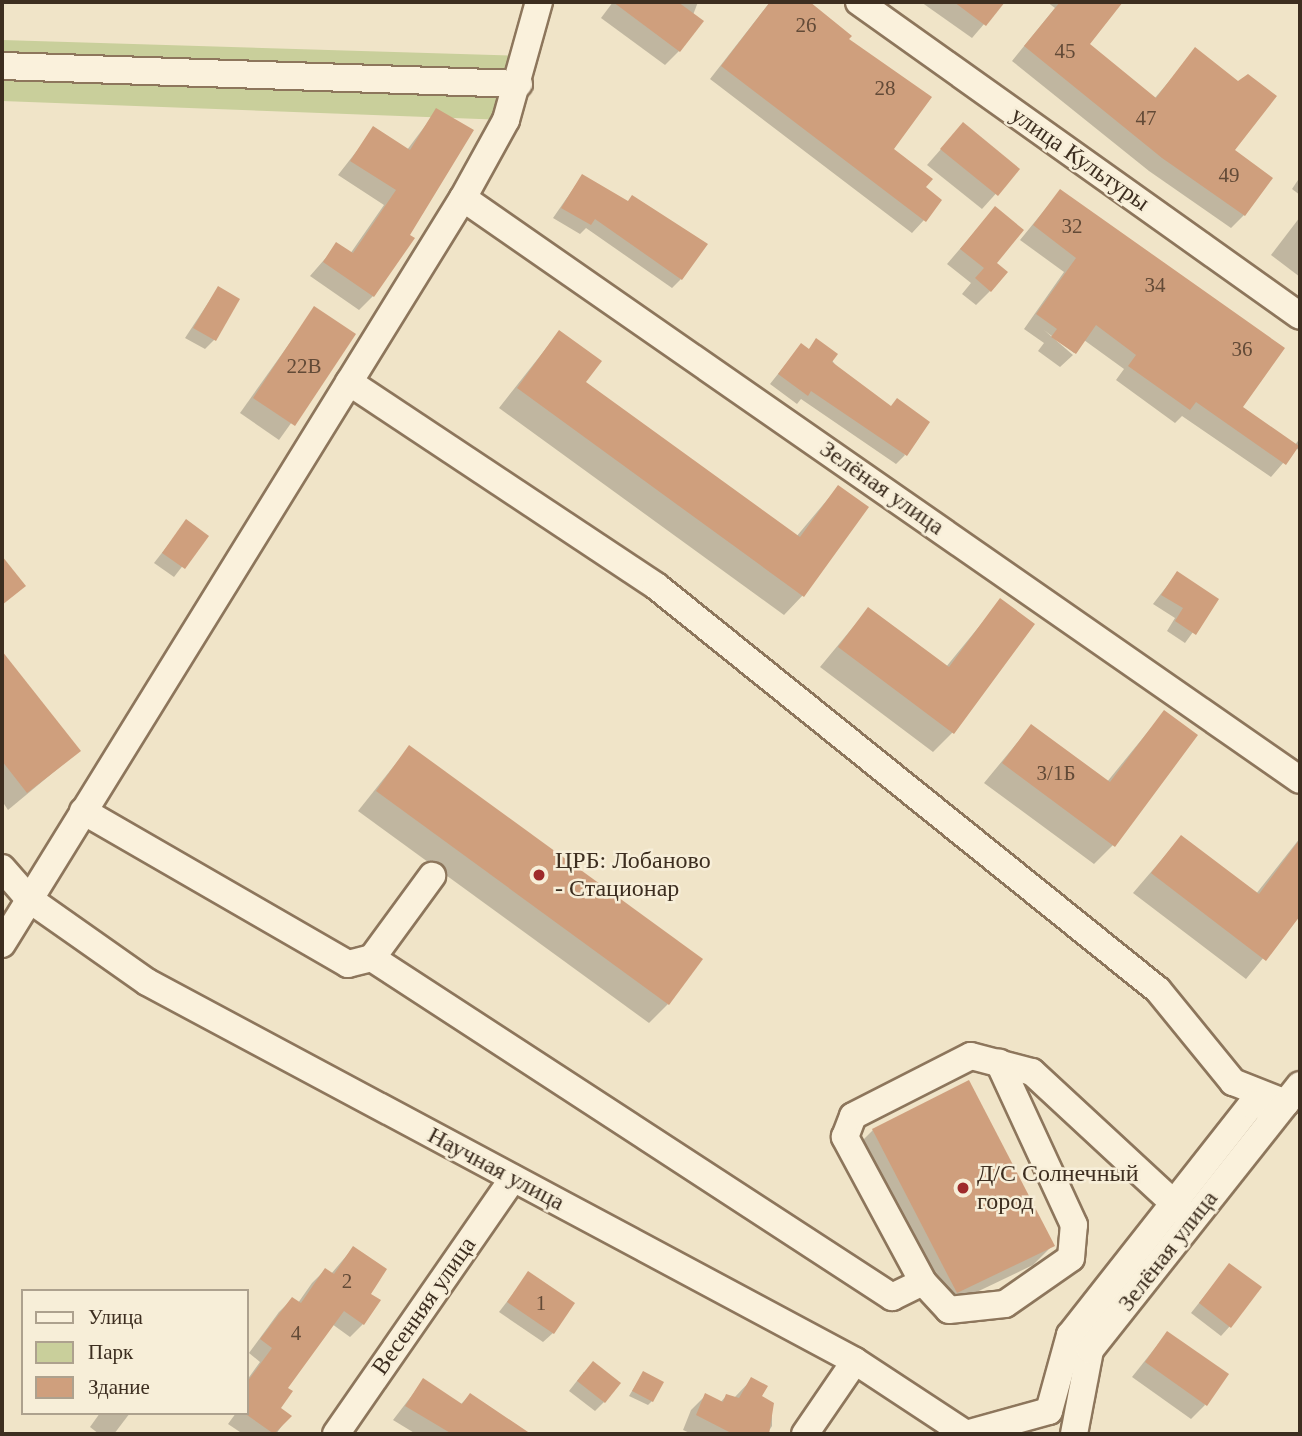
<!DOCTYPE html>
<html>
<head>
<meta charset="utf-8">
<style>
  body { margin:0 }
  #map { position:relative; width:1302px; height:1436px; overflow:hidden; background:#f0e4c8; font-family:Georgia,serif }
  div>[style] { position:absolute }
  [style*='--x'] { left:calc(var(--x)*1px); top:calc(var(--y)*1px); width:calc(var(--w)*1px); rotate:calc(var(--a)*1deg) }
  .green>* { inset:0; background:#c9cf9b }
  .shadow>* { inset:0; background:#0003 }
  .building>* { inset:0; background:#cf9f7d }
  .roads { filter:drop-shadow(2px 0 #8d765c) drop-shadow(-2px 0 #8d765c) drop-shadow(0 2px #8d765c) drop-shadow(0 -2px #8d765c) }
  .minor>* { height:26px; margin:-13px; padding:0 13px; transform-origin:13px; border-radius:13px; background:#faf1dc }
  .dots>* { width:19px; height:19px; translate:-50% -50%; box-sizing:border-box; border:4px solid #f7eed8; border-radius:50% }
  span { translate:-50% -50%; white-space:nowrap; text-align:center; line-height:1.15; -webkit-text-stroke:5px #f7eed8; paint-order:stroke }
  .number-label { font-size:21px; color:#624a37 }
  .number-label span { -webkit-text-stroke-width:0 }
  .street-label { font-size:24px; color:#3d2e20 }
  .poi-label { font-size:24px; color:#3d2e20 }
  .left { translate:0 -50%; text-align:left }
  .frame { position:absolute; inset:0; border:4px solid #3d2e20; pointer-events:none }
  .legend { position:absolute; left:21px; top:1289px; width:228px; height:126px; box-sizing:border-box; background:#f7eed8; border:2px solid #ada18e; margin:0; padding:9px 12px; list-style:none; font-size:21px; color:#3d2e20 }
  .legend li { display:flex; align-items:center; gap:14px; height:35px }
  .legend b { width:35px; border:2px solid #ada18e }
</style>
</head>
<body>
<div id="map">
  <div class="green">
    <i style="clip-path:polygon(2px 40px,526px 56px,506px 120px,2px 101px)"></i>
  </div>
  <div class="shadow">
    <i style="clip-path:polygon(613px 2px,698px 2px,679px 51px,665px 65px,601px 18px)"></i>
    <i style="clip-path:polygon(770px 2px,807px 2px,849px 36px,847px 39px,892px 150px,924px 220px,912px 233px,710px 79px)"></i>
    <i style="clip-path:polygon(921px 2px,1003px 2px,972px 38px)"></i>
    <i style="clip-path:polygon(1047px 2px,1121px 2px,1087px 44px,1154px 99px,1196px 50px,1232px 150px,1244px 215px,1231px 228px,1149px 171px,1012px 61px,1055px 8px)"></i>
    <i style="clip-path:polygon(437px 110px,373px 296px,359px 310px,310px 276px,337px 245px,350px 254px,384px 205px,338px 175px,374px 129px,407px 150px)"></i>
    <i style="clip-path:polygon(963px 124px,1018px 169px,982px 209px,927px 165px)"></i>
    <i style="clip-path:polygon(582px 176px,681px 279px,672px 288px,586px 228px,580px 234px,553px 218px)"></i>
    <i style="clip-path:polygon(1300px 177px,1300px 195px,1292px 189px)"></i>
    <i style="clip-path:polygon(1060px 191px,1240px 408px,1295px 445px,1300px 438px,1300px 451px,1296px 448px,1271px 477px,1182px 416px,1175px 423px,1116px 380px,1124px 369px,1084px 340px,1074px 353px,1044px 330px,1073px 355px,1060px 367px,1038px 351px,1044px 343px,1024px 329px,1064px 272px,1020px 240px)"></i>
    <i style="clip-path:polygon(995px 208px,990px 291px,976px 305px,962px 294px,971px 283px,947px 264px)"></i>
    <i style="clip-path:polygon(1300px 217px,1300px 277px,1271px 255px)"></i>
    <i style="clip-path:polygon(218px 288px,214px 340px,205px 349px,185px 338px)"></i>
    <i style="clip-path:polygon(314px 309px,354px 335px,279px 440px,240px 413px)"></i>
    <i style="clip-path:polygon(559px 332px,584px 382px,796px 537px,838px 487px,803px 595px,784px 615px,499px 408px)"></i>
    <i style="clip-path:polygon(817px 341px,905px 455px,896px 464px,801px 399px,797px 404px,770px 384px,801px 345px,808px 350px)"></i>
    <i style="clip-path:polygon(186px 522px,206px 536px,174px 577px,154px 563px)"></i>
    <i style="clip-path:polygon(1177px 573px,1217px 599px,1185px 643px,1167px 631px,1175px 618px,1153px 604px)"></i>
    <i style="clip-path:polygon(1000px 601px,953px 732px,933px 752px,820px 667px,868px 609px,946px 667px)"></i>
    <i style="clip-path:polygon(2px 654px,79px 751px,8px 810px,2px 801px)"></i>
    <i style="clip-path:polygon(1164px 712px,1113px 845px,1094px 864px,984px 783px,1031px 726px,1107px 782px)"></i>
    <i style="clip-path:polygon(409px 747px,668px 1004px,649px 1023px,358px 811px)"></i>
    <i style="clip-path:polygon(1181px 837px,1256px 894px,1300px 838px,1300px 913px,1246px 979px,1133px 893px)"></i>
    <i style="clip-path:polygon(873px 1130px,1052px 1246px,1033px 1265px,937px 1311px,854px 1149px)"></i>
    <i style="clip-path:polygon(353px 1248px,368px 1294px,363px 1324px,350px 1337px,332px 1324px,285px 1388px,278px 1409px,289px 1416px,276px 1434px,243px 1434px,228px 1424px,236px 1413px,247px 1413px,247px 1380px,260px 1362px,249px 1353px,279px 1312px,292px 1299px,298px 1303px,312px 1283px,325px 1270px,331px 1274px)"></i>
    <i style="clip-path:polygon(1229px 1265px,1230px 1326px,1221px 1336px,1191px 1313px)"></i>
    <i style="clip-path:polygon(529px 1273px,553px 1333px,543px 1342px,499px 1312px)"></i>
    <i style="clip-path:polygon(1167px 1333px,1205px 1405px,1191px 1419px,1132px 1377px)"></i>
    <i style="clip-path:polygon(584px 1372px,604px 1402px,595px 1411px,569px 1391px)"></i>
    <i style="clip-path:polygon(643px 1373px,652px 1401px,648px 1405px,629px 1396px)"></i>
    <i style="clip-path:polygon(752px 1379px,760px 1397px,772px 1404px,772px 1426px,767px 1434px,692px 1434px,683px 1430px,691px 1410px,706px 1395px,720px 1403px,726px 1396px,734px 1398px)"></i>
    <i style="clip-path:polygon(423px 1381px,460px 1405px,470px 1395px,517px 1427px,512px 1434px,416px 1434px,393px 1420px)"></i>
    <i style="clip-path:polygon(100px 1413px,130px 1413px,114px 1434px,99px 1434px,90px 1427px)"></i>
  </div>
  <div class="building">
    <i style="clip-path:polygon(613px 2px,678px 2px,704px 21px,680px 52px)"></i>
    <i style="clip-path:polygon(770px 2px,810px 2px,852px 36px,849px 39px,932px 97px,894px 149px,933px 179px,926px 187px,942px 200px,926px 222px,721px 66px)"></i>
    <i style="clip-path:polygon(954px 2px,1005px 2px,986px 26px)"></i>
    <i style="clip-path:polygon(1060px 2px,1123px 2px,1090px 44px,1156px 98px,1195px 47px,1238px 81px,1248px 74px,1277px 96px,1235px 150px,1273px 178px,1245px 216px,1162px 158px,1024px 46px)"></i>
    <i style="clip-path:polygon(436px 108px,474px 130px,410px 235px,415px 238px,374px 297px,323px 262px,336px 242px,353px 253px,396px 190px,350px 161px,373px 126px,410px 150px)"></i>
    <i style="clip-path:polygon(963px 122px,1020px 169px,998px 196px,940px 149px)"></i>
    <i style="clip-path:polygon(582px 174px,628px 201px,632px 195px,708px 244px,682px 280px,595px 219px,591px 225px,561px 208px)"></i>
    <i style="clip-path:polygon(1060px 189px,1285px 348px,1243px 407px,1299px 446px,1286px 465px,1196px 402px,1190px 410px,1128px 366px,1136px 355px,1096px 325px,1076px 354px,1051px 337px,1057px 329px,1036px 314px,1076px 258px,1033px 225px)"></i>
    <i style="clip-path:polygon(995px 206px,1024px 230px,997px 263px,1008px 272px,991px 292px,975px 278px,984px 268px,960px 249px)"></i>
    <i style="clip-path:polygon(218px 286px,240px 299px,216px 341px,193px 328px)"></i>
    <i style="clip-path:polygon(314px 306px,356px 334px,295px 426px,253px 398px)"></i>
    <i style="clip-path:polygon(559px 330px,602px 361px,586px 382px,800px 537px,838px 485px,869px 507px,804px 597px,517px 388px)"></i>
    <i style="clip-path:polygon(816px 338px,838px 354px,832px 362px,891px 406px,897px 398px,930px 422px,907px 456px,811px 391px,808px 396px,778px 374px,801px 343px,809px 349px)"></i>
    <i style="clip-path:polygon(186px 519px,209px 536px,185px 569px,162px 553px)"></i>
    <i style="clip-path:polygon(2px 556px,26px 586px,2px 605px)"></i>
    <i style="clip-path:polygon(1177px 571px,1219px 599px,1196px 635px,1175px 621px,1183px 608px,1161px 595px)"></i>
    <i style="clip-path:polygon(1000px 598px,1035px 624px,954px 734px,838px 647px,868px 607px,949px 667px)"></i>
    <i style="clip-path:polygon(2px 651px,81px 751px,27px 793px,2px 761px)"></i>
    <i style="clip-path:polygon(1164px 710px,1198px 735px,1115px 847px,1002px 763px,1031px 724px,1110px 782px)"></i>
    <i style="clip-path:polygon(409px 745px,703px 959px,669px 1005px,376px 791px)"></i>
    <i style="clip-path:polygon(1181px 835px,1259px 894px,1300px 839px,1300px 916px,1266px 961px,1151px 873px)"></i>
    <i style="clip-path:polygon(969px 1080px,1055px 1246px,957px 1293px,872px 1129px)"></i>
    <i style="clip-path:polygon(353px 1246px,387px 1269px,371px 1294px,381px 1300px,364px 1325px,344px 1311px,288px 1388px,293px 1391px,281px 1408px,292px 1416px,274px 1434px,247px 1415px,247px 1382px,272px 1348px,260px 1339px,292px 1297px,301px 1303px,325px 1268px,334px 1274px)"></i>
    <i style="clip-path:polygon(1229px 1263px,1262px 1287px,1231px 1328px,1199px 1303px)"></i>
    <i style="clip-path:polygon(528px 1271px,575px 1303px,554px 1334px,507px 1302px)"></i>
    <i style="clip-path:polygon(1167px 1331px,1229px 1374px,1207px 1406px,1145px 1362px)"></i>
    <i style="clip-path:polygon(593px 1361px,621px 1383px,605px 1403px,577px 1381px)"></i>
    <i style="clip-path:polygon(643px 1371px,664px 1382px,653px 1402px,632px 1391px)"></i>
    <i style="clip-path:polygon(751px 1377px,768px 1386px,762px 1396px,774px 1403px,769px 1434px,733px 1434px,696px 1415px,705px 1393px,723px 1402px,726px 1394px,739px 1398px)"></i>
    <i style="clip-path:polygon(423px 1378px,462px 1404px,470px 1393px,531px 1434px,452px 1434px,405px 1406px)"></i>
  </div>
  <div class="roads">
    <div class="minor">
      <i style="--x:859;--y:2;--w:541;--a:35.45"></i>
      <i style="--x:2;--y:66;--w:517;--a:1.99"></i>
      <i style="--x:463;--y:198;--w:1019;--a:34.81"></i>
      <i style="--x:349;--y:382;--w:369;--a:33.6"></i>
      <i style="--x:656;--y:586;--w:644;--a:38.83"></i>
      <i style="--x:1158;--y:990;--w:119;--a:50.8"></i>
      <i style="--x:1233;--y:1082;--w:57;--a:21.6"></i>
      <i style="--x:83;--y:811;--w:306;--a:30"></i>
      <i style="--x:348;--y:964;--w:25;--a:-14"></i>
      <i style="--x:372;--y:958;--w:102;--a:-53.8"></i>
      <i style="--x:2;--y:868;--w:41;--a:48.9"></i>
      <i style="--x:29;--y:899;--w:144;--a:35.1"></i>
      <i style="--x:147;--y:982;--w:803;--a:28.16"></i>
      <i style="--x:855;--y:1361;--w:133;--a:33.3"></i>
      <i style="--x:2;--y:944;--w:877;--a:-58.29"></i>
      <i style="--x:463;--y:198;--w:89;--a:-61.1"></i>
      <i style="--x:506;--y:120;--w:123;--a:-74.4"></i>
      <i style="--x:372;--y:958;--w:621;--a:33.1"></i>
      <i style="--x:892;--y:1297;--w:34;--a:-26"></i>
      <i style="--x:923;--y:1282;--w:165;--a:-118.3"></i>
      <i style="--x:845;--y:1137;--w:22;--a:-69"></i>
      <i style="--x:853;--y:1116;--w:132;--a:-27"></i>
      <i style="--x:971;--y:1056;--w:63;--a:14.7"></i>
      <i style="--x:1032;--y:1072;--w:218;--a:42.8"></i>
      <i style="--x:923;--y:1282;--w:38;--a:47"></i>
      <i style="--x:949;--y:1310;--w:56;--a:-6.1"></i>
      <i style="--x:1005;--y:1304;--w:80;--a:-34.9"></i>
      <i style="--x:1071;--y:1258;--w:33;--a:-85"></i>
      <i style="--x:1074;--y:1225;--w:179;--a:-114.8"></i>
      <i style="--x:336;--y:1434;--w:311;--a:-55.3"></i>
      <i style="--x:805;--y:1434;--w:88;--a:-55.6"></i>
      <i style="--x:966;--y:1434;--w:86;--a:-15.5"></i>
      <i style="--x:1049;--y:1411;--w:79;--a:-74.6"></i>
      <i style="--x:1070;--y:1335;--w:293;--a:-51.8"></i>
      <i style="--x:1251;--y:1105;--w:30;--a:-2"></i>
      <i style="--x:1074;--y:1434;--w:86;--a:-79.2"></i>
      <i style="--x:1090;--y:1350;--w:338;--a:-51.6"></i>
    </div>
  </div>
  <div class="dots">
    <i style="left:539px;top:875px;background:#9e2a2b"></i>
    <i style="left:963px;top:1188px;background:#9e2a2b"></i>
  </div>
  <div class="number-label">
    <span style="left:806px;top:25px">26</span>
    <span style="left:1065px;top:51px">45</span>
    <span style="left:885px;top:88px">28</span>
    <span style="left:1146px;top:118px">47</span>
    <span style="left:1229px;top:175px">49</span>
    <span style="left:1072px;top:226px">32</span>
    <span style="left:1155px;top:285px">34</span>
    <span style="left:1242px;top:349px">36</span>
    <span style="left:304px;top:366px">22В</span>
    <span style="left:1056px;top:773px">3/1Б</span>
    <span style="left:347px;top:1281px">2</span>
    <span style="left:541px;top:1303px">1</span>
    <span style="left:296px;top:1333px">4</span>
  </div>
  <div class="street-label">
    <span style="left:1080px;top:159px;rotate:35deg">улица Культуры</span>
    <span style="left:882px;top:488px;rotate:35deg">Зелёная улица</span>
    <span style="left:496px;top:1169px;rotate:28deg">Научная улица</span>
    <span style="left:1168px;top:1251px;rotate:-52deg">Зелёная улица</span>
    <span style="left:424px;top:1306px;rotate:-55deg">Весенняя улица</span>
  </div>
  <div class="poi-label">
    <span class="left" style="left:555px;top:875px">ЦРБ: Лобаново<br>- Стационар</span>
    <span class="left" style="left:977px;top:1188px">Д/С Солнечный<br>город</span>
  </div>
  <div class="frame"></div>
  <ul class="legend">
  <li><b style="height:9px;background:#faf1dc"></b>Улица</li>
  <li><b style="height:19px;background:#c9cf9b"></b>Парк</li>
  <li><b style="height:19px;background:#cf9f7d"></b>Здание</li>
  </ul>
</div>
</body>
</html>
